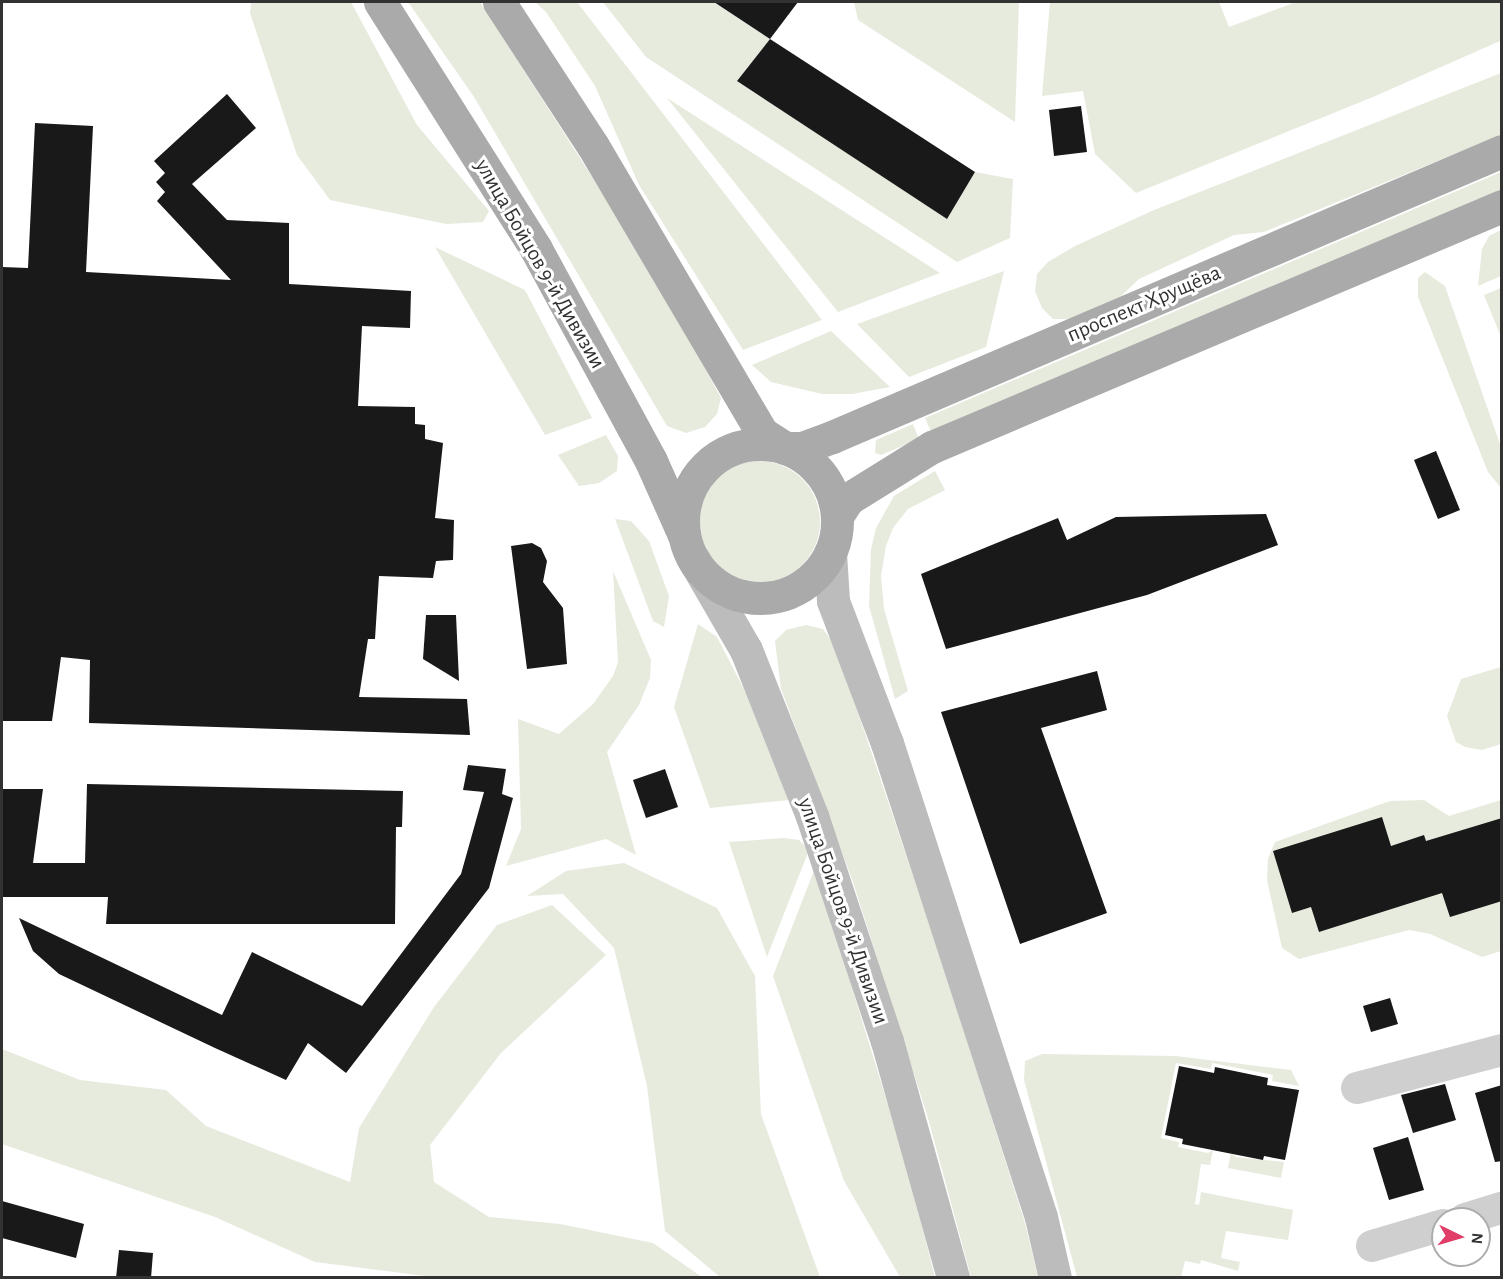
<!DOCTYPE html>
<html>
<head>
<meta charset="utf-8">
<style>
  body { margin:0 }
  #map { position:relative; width:1503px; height:1279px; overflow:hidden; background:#fff; font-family:"Alegreya Sans",sans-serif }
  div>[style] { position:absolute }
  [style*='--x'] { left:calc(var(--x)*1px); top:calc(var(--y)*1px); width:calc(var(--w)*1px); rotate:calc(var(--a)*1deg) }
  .green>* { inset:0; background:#e7ebde }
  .round { border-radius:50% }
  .building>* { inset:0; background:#191919 }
  .street>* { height:32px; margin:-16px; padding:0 16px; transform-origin:16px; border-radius:16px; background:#cfcfcf }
  .secondary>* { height:33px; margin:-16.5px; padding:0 16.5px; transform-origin:16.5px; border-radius:16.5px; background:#bcbcbc }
  .primary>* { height:33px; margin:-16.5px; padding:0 16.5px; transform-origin:16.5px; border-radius:16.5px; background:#aaa }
  .primary>.ring { margin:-16.5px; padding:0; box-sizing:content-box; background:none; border:33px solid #aaa; border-radius:50% }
  span { translate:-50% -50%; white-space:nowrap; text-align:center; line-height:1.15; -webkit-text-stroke:6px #fff; paint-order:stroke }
  .street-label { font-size:22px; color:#323232 }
  .frame { position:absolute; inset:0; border:3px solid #323232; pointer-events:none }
  .north { position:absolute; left:1431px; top:1207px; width:60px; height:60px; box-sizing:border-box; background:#fff; border:2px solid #adadad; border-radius:50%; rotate:95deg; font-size:16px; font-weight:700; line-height:24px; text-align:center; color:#323232 }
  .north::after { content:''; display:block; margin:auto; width:21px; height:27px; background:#e03d68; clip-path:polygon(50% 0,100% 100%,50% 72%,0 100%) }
</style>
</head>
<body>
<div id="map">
  <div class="green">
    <i style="clip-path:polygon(251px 2px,351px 2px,417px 125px,489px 211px,483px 222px,446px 224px,330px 200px,297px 155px,250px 13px)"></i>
    <i style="clip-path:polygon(408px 2px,480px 2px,655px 275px,721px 398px,717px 414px,705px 427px,686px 433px,667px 426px,474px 97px)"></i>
    <i style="clip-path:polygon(535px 2px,577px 2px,822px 320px,743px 350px,639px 185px,595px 86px,546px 12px)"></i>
    <i style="clip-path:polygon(603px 2px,714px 2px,770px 39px,737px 81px,947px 219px,975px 172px,1013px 179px,1010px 238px,957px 262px,646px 57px)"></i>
    <i style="clip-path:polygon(854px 2px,1019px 2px,1015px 122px,858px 20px)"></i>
    <i style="clip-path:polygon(1050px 2px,1219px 2px,1229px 27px,1296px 2px,1501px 2px,1501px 32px,1500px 41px,1373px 97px,1136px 193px,1095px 154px,1083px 91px,1042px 96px)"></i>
    <i style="clip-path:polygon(1501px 73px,1501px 135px,1264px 232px,1234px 235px,1139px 279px,1118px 299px,1076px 319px,1053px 319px,1042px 308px,1035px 291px,1037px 274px,1048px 262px,1075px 246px,1154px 210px)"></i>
    <i style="clip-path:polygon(667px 98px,940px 273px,838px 312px)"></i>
    <i style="clip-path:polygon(1501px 172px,1501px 190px,932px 434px,925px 418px)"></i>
    <i style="clip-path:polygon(1501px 230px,1501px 276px,1478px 286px,1482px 249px,1489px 236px)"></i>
    <i style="clip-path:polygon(435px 247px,525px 290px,592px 418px,545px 435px)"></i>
    <i style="clip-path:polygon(1004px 271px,986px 347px,909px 377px,857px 324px)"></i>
    <i style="clip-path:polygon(1425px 272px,1445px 286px,1501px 447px,1501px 488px,1488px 472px,1418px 297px,1418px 278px)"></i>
    <i style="clip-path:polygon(1501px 288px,1501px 337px,1484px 295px)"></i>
    <i style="clip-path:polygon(831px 331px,890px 387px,852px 394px,822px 394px,771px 382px,752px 365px)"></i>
    <i style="clip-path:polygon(913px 424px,919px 439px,881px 455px,875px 453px,876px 440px)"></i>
    <i style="clip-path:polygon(606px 435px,618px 456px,617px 471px,599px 483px,579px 486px,558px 455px)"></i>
    <i class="round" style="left:698px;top:461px;width:122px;height:122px"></i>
    <i style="clip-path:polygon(935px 471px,945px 490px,908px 509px,893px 528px,886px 546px,881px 576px,884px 609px,908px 691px,895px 699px,869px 606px,871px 549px,876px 528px,894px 496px)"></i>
    <i style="clip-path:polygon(615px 519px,631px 521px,649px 541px,669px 596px,664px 627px,653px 621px)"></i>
    <i style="clip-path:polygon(613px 571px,651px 660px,650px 678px,639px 705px,607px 752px,636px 855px,606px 839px,506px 866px,521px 829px,518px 719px,559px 734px,593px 704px,613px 676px,618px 662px)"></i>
    <i style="clip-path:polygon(698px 624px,717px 637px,748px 697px,789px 800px,710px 808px,674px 707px)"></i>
    <i style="clip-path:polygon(806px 625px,823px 629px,836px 647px,941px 959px,1025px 1223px,1038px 1277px,971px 1277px,928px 1118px,853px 882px,781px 689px,775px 641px,786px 630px)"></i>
    <i style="clip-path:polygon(1501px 667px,1501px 744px,1482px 750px,1465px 747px,1456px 742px,1447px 716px,1461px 679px)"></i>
    <i style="clip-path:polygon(1424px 800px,1449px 816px,1501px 800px,1501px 951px,1482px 957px,1430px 934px,1409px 930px,1299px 959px,1282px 948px,1267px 880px,1268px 859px,1275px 842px,1390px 801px)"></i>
    <i style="clip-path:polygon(784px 838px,799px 840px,809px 850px,767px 957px,729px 842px)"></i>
    <i style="clip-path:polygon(624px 863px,717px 908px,755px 976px,761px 1114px,820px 1277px,720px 1277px,665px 1231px,647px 1086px,614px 948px,563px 894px,527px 896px,566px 871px)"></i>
    <i style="clip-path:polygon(815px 868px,901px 1147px,935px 1277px,900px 1277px,844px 1181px,773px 976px)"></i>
    <i style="clip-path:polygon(552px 905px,606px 955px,501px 1053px,430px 1145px,434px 1182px,489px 1217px,560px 1224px,653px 1243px,702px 1277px,433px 1277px,315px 1262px,215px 1217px,2px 1144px,2px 1049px,80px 1080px,166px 1090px,206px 1126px,350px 1182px,359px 1128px,434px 1007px,497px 925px)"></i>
    <i style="clip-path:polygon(1042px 1054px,1176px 1056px,1291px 1070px,1299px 1086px,1272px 1081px,1273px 1075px,1212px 1063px,1211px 1069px,1176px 1063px,1161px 1138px,1179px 1142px,1178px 1147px,1208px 1153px,1213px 1150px,1210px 1165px,1201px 1164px,1195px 1204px,1199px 1205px,1201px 1192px,1293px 1210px,1288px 1240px,1226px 1231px,1221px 1258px,1240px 1262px,1238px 1271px,1201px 1260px,1200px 1264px,1185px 1261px,1181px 1277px,1077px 1277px,1024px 1080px,1025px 1061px)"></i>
    <i style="clip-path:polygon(1231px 1152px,1235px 1157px,1284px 1162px,1281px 1178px,1228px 1168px)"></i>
  </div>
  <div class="building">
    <i style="clip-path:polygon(714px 2px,798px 2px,770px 39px)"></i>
    <i style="clip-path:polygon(770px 39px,975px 172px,947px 219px,737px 81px)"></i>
    <i style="clip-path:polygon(227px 94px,256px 128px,192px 184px,227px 220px,289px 223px,289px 284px,411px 291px,410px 328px,362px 326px,358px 406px,415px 407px,415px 424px,425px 425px,425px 439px,443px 443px,435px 518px,454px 520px,453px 560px,436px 561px,433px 578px,379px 576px,375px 639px,368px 639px,359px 697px,467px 699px,470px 735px,89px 723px,90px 660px,61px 657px,52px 721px,2px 721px,2px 267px,28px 268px,35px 123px,93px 126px,86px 272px,231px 280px,157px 201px,165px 192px,156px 182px,165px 173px,154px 161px)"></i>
    <i style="clip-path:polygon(1081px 106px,1087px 152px,1054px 156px,1049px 110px)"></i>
    <i style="clip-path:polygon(1436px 451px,1460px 510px,1438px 519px,1414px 460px)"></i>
    <i style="clip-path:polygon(1266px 514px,1278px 545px,1147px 595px,946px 649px,921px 574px,1058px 518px,1067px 540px,1116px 517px)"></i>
    <i style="clip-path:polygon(532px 543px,541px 548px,547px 561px,543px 582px,563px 608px,567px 664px,527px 669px,511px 546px)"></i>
    <i style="clip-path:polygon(426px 615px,456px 615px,459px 681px,423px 659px)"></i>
    <i style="clip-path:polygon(1097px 671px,1107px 710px,1041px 728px,1107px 913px,1020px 944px,941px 712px)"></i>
    <i style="clip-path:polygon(468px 765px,506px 769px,502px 794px,513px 798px,489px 888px,346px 1073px,308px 1043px,286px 1080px,215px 1048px,59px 974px,33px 951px,19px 918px,222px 1015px,252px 952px,362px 1006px,461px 874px,484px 792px,463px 790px)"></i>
    <i style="clip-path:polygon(665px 769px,678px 807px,646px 818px,633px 780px)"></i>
    <i style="clip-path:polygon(87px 784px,403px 791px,402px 827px,396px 827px,395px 924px,106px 924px,108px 897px,2px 897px,2px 789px,43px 789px,33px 863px,85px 863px)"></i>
    <i style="clip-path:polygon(1382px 817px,1391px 846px,1424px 835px,1426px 841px,1502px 818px,1502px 901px,1450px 917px,1442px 893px,1319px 932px,1311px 907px,1292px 913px,1273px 851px)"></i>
    <i style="clip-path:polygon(1390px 998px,1398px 1024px,1371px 1032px,1363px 1006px)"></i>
    <i style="clip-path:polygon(1179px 1066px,1214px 1073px,1215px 1067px,1268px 1078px,1267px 1085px,1299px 1090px,1285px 1160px,1264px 1156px,1263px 1160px,1182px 1144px,1183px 1139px,1165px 1135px)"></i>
    <i style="clip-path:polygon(1445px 1084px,1456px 1120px,1413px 1133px,1401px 1095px)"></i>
    <i style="clip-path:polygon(1502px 1085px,1502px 1161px,1495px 1162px,1475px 1093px)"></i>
    <i style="clip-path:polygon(1408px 1137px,1424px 1190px,1389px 1200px,1373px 1148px)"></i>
    <i style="clip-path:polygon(2px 1201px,84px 1224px,76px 1258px,2px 1238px)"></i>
    <i style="clip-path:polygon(119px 1250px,153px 1253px,151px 1278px,116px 1278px)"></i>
  </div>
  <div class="street">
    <i style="--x:1357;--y:1088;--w:150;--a:-14.7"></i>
    <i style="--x:1465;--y:1219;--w:39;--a:-17"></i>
    <i style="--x:1372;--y:1246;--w:74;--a:-16.5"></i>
  </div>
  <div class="secondary">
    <i style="--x:830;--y:553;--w:48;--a:86.4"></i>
    <i style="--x:833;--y:601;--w:152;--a:69.2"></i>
    <i style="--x:887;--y:743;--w:498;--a:72"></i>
    <i style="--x:1041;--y:1217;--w:63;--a:77.1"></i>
    <i style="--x:694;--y:560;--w:104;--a:60"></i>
    <i style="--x:746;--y:650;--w:179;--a:68.3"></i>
    <i style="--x:812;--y:816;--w:237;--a:71.6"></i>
    <i style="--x:887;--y:1041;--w:246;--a:74.4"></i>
  </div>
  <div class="primary">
    <i style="--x:380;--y:2;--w:292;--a:57.7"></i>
    <i style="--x:536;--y:249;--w:241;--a:61.5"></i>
    <i style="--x:651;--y:461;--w:81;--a:66"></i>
    <i style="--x:499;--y:2;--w:172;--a:56.9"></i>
    <i style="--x:593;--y:146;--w:333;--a:59.5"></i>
    <i style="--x:762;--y:433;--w:27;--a:33"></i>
    <i style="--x:785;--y:448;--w:17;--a:0"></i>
    <i style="--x:802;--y:448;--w:32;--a:-20"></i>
    <i style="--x:832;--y:437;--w:728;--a:-23.12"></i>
    <i class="ring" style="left:683px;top:444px;width:121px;height:121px"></i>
    <i style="--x:837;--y:516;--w:20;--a:-57"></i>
    <i style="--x:848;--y:499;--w:99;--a:-31.8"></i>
    <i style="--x:932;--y:447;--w:619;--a:-22.92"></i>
  </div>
  <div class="street-label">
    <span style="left:540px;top:264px;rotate:60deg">улица Бойцов 9-й Дивизии</span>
    <span style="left:1144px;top:304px;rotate:-23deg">проспект Хрущёва</span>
    <span style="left:843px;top:911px;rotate:71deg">улица Бойцов 9-й Дивизии</span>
  </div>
  <div class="frame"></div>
  <div class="north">N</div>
</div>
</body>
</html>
